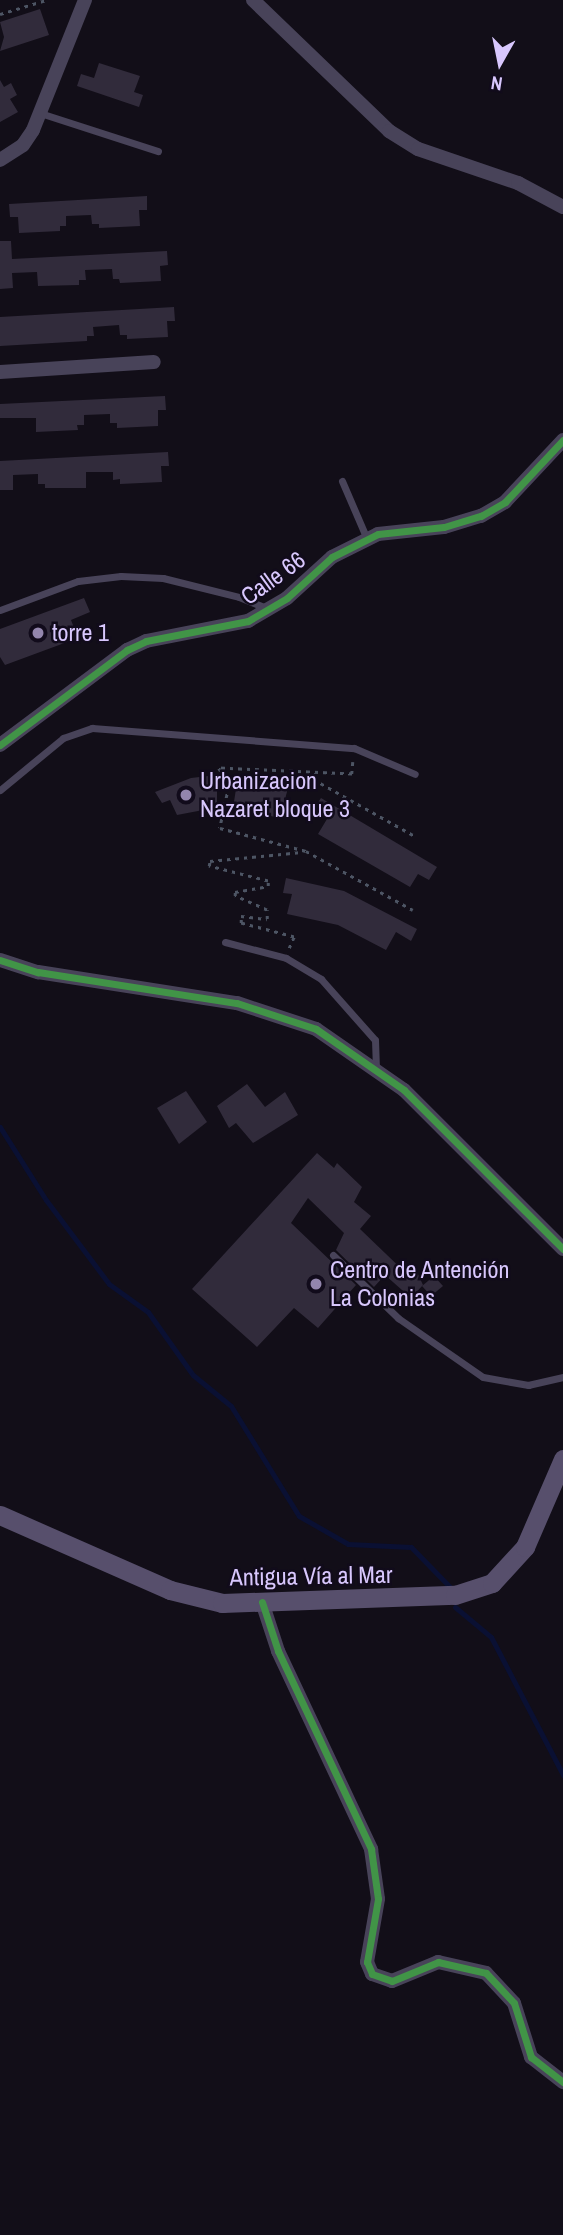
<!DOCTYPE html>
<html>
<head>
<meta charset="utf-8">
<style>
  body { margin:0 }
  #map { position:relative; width:563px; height:2235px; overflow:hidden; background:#120e18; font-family:"Archivo Narrow",sans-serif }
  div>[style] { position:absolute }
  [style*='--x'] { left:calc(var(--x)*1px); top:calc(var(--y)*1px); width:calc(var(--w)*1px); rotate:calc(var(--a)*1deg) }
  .stream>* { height:5px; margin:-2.5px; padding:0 2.5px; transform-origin:2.5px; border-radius:2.5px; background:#0a1033 }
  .building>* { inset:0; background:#312b3b }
  .path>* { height:2.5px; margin-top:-1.25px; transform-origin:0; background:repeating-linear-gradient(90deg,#4d5564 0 3.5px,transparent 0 8.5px) }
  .lane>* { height:7px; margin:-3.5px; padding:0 3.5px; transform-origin:3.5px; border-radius:3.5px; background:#484359 }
  .street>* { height:14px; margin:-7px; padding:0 7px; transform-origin:7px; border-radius:7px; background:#484359 }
  .secondary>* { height:19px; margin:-9.5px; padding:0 9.5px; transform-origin:9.5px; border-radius:9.5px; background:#574f6c }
  .cycleway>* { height:7px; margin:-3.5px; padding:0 3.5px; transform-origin:3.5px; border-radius:3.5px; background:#419447 }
  .dots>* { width:19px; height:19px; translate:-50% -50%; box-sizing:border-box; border:4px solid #110b1b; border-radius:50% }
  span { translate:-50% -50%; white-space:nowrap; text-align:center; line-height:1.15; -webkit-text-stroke:5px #110b1b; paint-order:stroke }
  .street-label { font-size:24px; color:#d8c7fd }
  .poi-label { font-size:24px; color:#d8c7fd }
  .left { translate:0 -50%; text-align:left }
  .north { position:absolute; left:465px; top:28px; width:70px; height:70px; -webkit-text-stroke:5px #110b1b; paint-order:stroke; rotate:189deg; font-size:19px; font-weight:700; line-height:28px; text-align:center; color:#d8c7fd }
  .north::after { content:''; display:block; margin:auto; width:24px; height:32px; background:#d8c7fd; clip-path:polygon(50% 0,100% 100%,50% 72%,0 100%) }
</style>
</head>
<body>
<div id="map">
  <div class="stream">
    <i style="--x:0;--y:1127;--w:86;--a:57.8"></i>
    <i style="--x:46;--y:1200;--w:105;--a:53.1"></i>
    <i style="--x:109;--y:1284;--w:48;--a:35.7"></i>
    <i style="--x:148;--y:1312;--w:77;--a:54.5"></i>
    <i style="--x:193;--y:1375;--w:49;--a:39.2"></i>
    <i style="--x:231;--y:1406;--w:129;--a:58.3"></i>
    <i style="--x:299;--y:1516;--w:56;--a:29.7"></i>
    <i style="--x:348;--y:1544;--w:63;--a:2.7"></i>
    <i style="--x:411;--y:1547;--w:59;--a:45.7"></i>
    <i style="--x:455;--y:1607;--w:47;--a:39.8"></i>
    <i style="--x:491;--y:1637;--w:156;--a:62.4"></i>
  </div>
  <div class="building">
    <i style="clip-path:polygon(40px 9px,49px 35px,0 51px,4px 37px,0 22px)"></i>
    <i style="clip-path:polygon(99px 63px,140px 76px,134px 92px,143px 95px,139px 107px,77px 86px,81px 74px,94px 78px)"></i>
    <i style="clip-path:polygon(0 80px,4px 87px,11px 83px,17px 95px,10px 99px,18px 112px,0 122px)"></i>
    <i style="clip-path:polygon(147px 196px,147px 210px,139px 210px,140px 226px,99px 228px,99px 224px,92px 224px,91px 215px,66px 216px,66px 226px,60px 226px,60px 231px,19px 233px,18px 217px,10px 217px,9px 204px)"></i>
    <i style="clip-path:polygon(0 241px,11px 241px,12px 259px,167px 251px,168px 265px,160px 266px,161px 281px,120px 283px,119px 279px,113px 279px,112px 269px,85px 270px,86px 280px,79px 280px,79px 285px,38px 286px,37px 272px,12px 273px,13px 288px,0 289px)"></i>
    <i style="clip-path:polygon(174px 307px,175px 321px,167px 321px,168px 337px,127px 339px,127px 335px,120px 335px,119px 325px,93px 327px,94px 336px,87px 336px,87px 341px,0 346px,0 317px)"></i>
    <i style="clip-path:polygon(165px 396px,166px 410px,158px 410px,158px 426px,117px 428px,117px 423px,110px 423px,110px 414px,84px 415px,84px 425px,77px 425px,78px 430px,36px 432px,36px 418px,0 418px,0 404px)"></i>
    <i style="clip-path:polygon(168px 452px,169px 466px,161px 466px,162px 482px,120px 484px,120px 479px,113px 480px,113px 472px,86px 472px,86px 488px,45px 488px,45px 484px,38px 484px,38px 474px,13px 475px,13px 490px,0 490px,0 461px)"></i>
    <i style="clip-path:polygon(84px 598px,90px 612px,71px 620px,78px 638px,5px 665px,0 657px,0 629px)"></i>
    <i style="clip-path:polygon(217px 775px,217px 806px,198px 811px,177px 815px,170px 800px,162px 803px,155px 792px,191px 778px)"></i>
    <i style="clip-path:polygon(238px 776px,288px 788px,280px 818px,233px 808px)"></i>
    <i style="clip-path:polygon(321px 798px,437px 867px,429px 880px,418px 874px,410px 887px,318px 834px,327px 819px,313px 810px)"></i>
    <i style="clip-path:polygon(286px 878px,344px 891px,417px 929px,411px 941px,396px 932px,386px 950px,338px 925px,287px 914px,292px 894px,283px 893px)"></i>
    <i style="clip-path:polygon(247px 1084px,265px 1107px,285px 1092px,298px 1115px,253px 1143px,236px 1123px,229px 1128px,217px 1106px)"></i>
    <i style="clip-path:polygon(186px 1091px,207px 1122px,179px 1144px,157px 1108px)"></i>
    <i style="clip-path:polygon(317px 1153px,334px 1168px,337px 1163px,362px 1187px,354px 1202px,371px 1216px,360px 1229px,411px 1278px,417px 1272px,423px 1285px,411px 1298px,385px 1275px,374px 1287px,336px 1250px,344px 1233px,308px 1198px,291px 1223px,356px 1285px,318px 1328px,294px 1308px,257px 1347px,192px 1289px)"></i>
    <i style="clip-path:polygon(434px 1276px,443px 1286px,431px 1296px,422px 1286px)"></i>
  </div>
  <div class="path">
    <i style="--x:0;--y:14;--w:48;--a:-16.9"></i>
    <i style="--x:353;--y:762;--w:12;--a:95"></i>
    <i style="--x:352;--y:774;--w:133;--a:-177.4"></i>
    <i style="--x:219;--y:768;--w:21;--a:61"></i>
    <i style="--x:229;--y:786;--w:43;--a:102.1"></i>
    <i style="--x:220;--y:828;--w:89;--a:15"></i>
    <i style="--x:306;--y:851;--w:122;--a:28.9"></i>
    <i style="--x:306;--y:775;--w:123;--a:29.3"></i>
    <i style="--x:289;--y:948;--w:12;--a:-66"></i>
    <i style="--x:294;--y:937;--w:55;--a:-165.2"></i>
    <i style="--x:241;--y:923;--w:7;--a:-90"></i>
    <i style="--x:241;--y:916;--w:26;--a:7"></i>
    <i style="--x:267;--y:919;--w:9;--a:-90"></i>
    <i style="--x:267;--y:910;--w:35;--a:-156"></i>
    <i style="--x:235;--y:896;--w:4;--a:-90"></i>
    <i style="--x:235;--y:892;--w:34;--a:-10"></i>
    <i style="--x:268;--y:886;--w:5;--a:-90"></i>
    <i style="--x:268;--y:881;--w:61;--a:-165.7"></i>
    <i style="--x:209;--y:866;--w:5;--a:-79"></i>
    <i style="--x:210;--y:861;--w:92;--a:-5.6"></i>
  </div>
  <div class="lane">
    <i style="--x:40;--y:113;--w:124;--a:17.9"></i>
    <i style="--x:342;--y:481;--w:63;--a:66.7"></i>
    <i style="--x:0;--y:610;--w:83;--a:-20.4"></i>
    <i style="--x:78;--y:581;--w:43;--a:-6.6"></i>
    <i style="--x:121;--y:576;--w:42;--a:2.7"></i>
    <i style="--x:163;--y:578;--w:78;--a:14"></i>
    <i style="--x:239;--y:597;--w:31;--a:22"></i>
    <i style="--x:0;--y:790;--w:82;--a:-39.5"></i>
    <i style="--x:63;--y:738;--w:31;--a:-19"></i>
    <i style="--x:92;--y:728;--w:263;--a:4.4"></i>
    <i style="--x:354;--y:748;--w:66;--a:23.1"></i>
    <i style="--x:225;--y:942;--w:63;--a:14.7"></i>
    <i style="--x:286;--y:958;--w:41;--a:31"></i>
    <i style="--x:321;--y:979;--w:81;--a:48.5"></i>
    <i style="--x:375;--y:1040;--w:29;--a:88"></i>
    <i style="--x:333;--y:1255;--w:91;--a:44.1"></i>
    <i style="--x:398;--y:1318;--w:103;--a:34.8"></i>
    <i style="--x:483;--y:1377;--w:46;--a:10.1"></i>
    <i style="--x:528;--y:1385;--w:36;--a:-13"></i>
  </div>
  <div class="street">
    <i style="--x:253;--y:0;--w:189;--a:43.9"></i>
    <i style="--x:389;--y:131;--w:34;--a:32"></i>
    <i style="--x:418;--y:149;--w:106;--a:18.8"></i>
    <i style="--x:518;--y:183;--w:51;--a:28.1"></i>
    <i style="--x:0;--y:160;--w:27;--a:-33"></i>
    <i style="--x:23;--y:145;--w:18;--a:-56"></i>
    <i style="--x:33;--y:130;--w:140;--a:-68.2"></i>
    <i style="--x:0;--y:372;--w:154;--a:-3.7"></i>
    <i style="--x:0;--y:745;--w:159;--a:-36.8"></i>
    <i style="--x:127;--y:650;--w:21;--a:-25"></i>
    <i style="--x:146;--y:641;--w:104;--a:-11.1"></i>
    <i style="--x:248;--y:621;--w:45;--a:-30.5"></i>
    <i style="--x:287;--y:598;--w:61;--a:-42.3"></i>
    <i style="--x:332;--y:557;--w:51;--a:-26.6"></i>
    <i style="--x:378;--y:534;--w:66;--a:-6.1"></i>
    <i style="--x:444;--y:527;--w:39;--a:-17"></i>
    <i style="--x:481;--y:516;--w:28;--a:-30"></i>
    <i style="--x:505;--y:502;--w:85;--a:-46.9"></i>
    <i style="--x:0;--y:960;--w:40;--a:18"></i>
    <i style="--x:38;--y:972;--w:201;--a:8.9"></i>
    <i style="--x:237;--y:1003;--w:83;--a:18.2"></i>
    <i style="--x:316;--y:1029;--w:107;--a:34.7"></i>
    <i style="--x:404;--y:1090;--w:225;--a:45"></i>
    <i style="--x:262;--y:1602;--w:52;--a:71.9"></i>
    <i style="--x:278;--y:1651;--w:219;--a:64.8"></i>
    <i style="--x:371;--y:1849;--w:50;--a:82"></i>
    <i style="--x:378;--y:1899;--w:64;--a:99.9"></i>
    <i style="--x:367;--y:1962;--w:13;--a:67"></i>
    <i style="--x:372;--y:1974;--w:21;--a:19"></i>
    <i style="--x:392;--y:1981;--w:50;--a:-22.4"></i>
    <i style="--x:438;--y:1962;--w:49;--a:12.9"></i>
    <i style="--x:486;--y:1973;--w:41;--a:47"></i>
    <i style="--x:514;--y:2003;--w:57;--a:72.5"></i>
    <i style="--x:531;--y:2057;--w:41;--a:38"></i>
  </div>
  <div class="secondary">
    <i style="--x:0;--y:1515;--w:186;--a:23.8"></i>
    <i style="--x:170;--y:1590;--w:54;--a:14"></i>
    <i style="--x:222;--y:1603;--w:233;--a:-2"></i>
    <i style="--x:455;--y:1595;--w:39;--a:-18"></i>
    <i style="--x:492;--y:1583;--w:49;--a:-47.5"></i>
    <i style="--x:525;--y:1547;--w:96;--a:-66.6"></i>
  </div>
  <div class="cycleway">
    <i style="--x:0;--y:745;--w:159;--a:-36.8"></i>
    <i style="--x:127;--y:650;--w:21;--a:-25"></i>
    <i style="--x:146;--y:641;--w:104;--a:-11.1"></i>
    <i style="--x:248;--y:621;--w:45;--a:-30.5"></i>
    <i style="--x:287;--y:598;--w:61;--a:-42.3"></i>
    <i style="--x:332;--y:557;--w:51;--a:-26.6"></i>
    <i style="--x:378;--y:534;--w:66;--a:-6.1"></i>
    <i style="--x:444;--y:527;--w:39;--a:-17"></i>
    <i style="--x:481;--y:516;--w:28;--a:-30"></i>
    <i style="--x:505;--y:502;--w:85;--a:-46.9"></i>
    <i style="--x:0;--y:960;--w:40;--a:18"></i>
    <i style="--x:38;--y:972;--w:201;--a:8.9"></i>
    <i style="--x:237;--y:1003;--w:83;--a:18.2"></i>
    <i style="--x:316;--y:1029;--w:107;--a:34.7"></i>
    <i style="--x:404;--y:1090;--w:225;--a:45"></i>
    <i style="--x:262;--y:1602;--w:52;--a:71.9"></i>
    <i style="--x:278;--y:1651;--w:219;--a:64.8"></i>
    <i style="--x:371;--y:1849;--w:50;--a:82"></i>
    <i style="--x:378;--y:1899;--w:64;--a:99.9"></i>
    <i style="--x:367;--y:1962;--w:13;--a:67"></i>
    <i style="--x:372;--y:1974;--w:21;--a:19"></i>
    <i style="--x:392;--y:1981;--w:50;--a:-22.4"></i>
    <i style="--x:438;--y:1962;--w:49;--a:12.9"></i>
    <i style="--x:486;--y:1973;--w:41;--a:47"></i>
    <i style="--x:514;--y:2003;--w:57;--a:72.5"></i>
    <i style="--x:531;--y:2057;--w:41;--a:38"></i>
  </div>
  <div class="dots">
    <i style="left:38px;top:633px;background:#9386ad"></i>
    <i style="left:186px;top:795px;background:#9386ad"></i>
    <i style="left:316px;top:1284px;background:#9386ad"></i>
  </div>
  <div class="street-label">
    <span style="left:273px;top:578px;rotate:-36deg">Calle 66</span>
    <span style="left:311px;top:1576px;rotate:-1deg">Antigua Vía al Mar</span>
  </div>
  <div class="poi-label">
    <span class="left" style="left:52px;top:633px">torre 1</span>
    <span class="left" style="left:200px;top:795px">Urbanizacion<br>Nazaret bloque 3</span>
    <span class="left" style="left:330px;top:1284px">Centro de Antención<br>La Colonias</span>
  </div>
  <div class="north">N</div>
</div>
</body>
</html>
